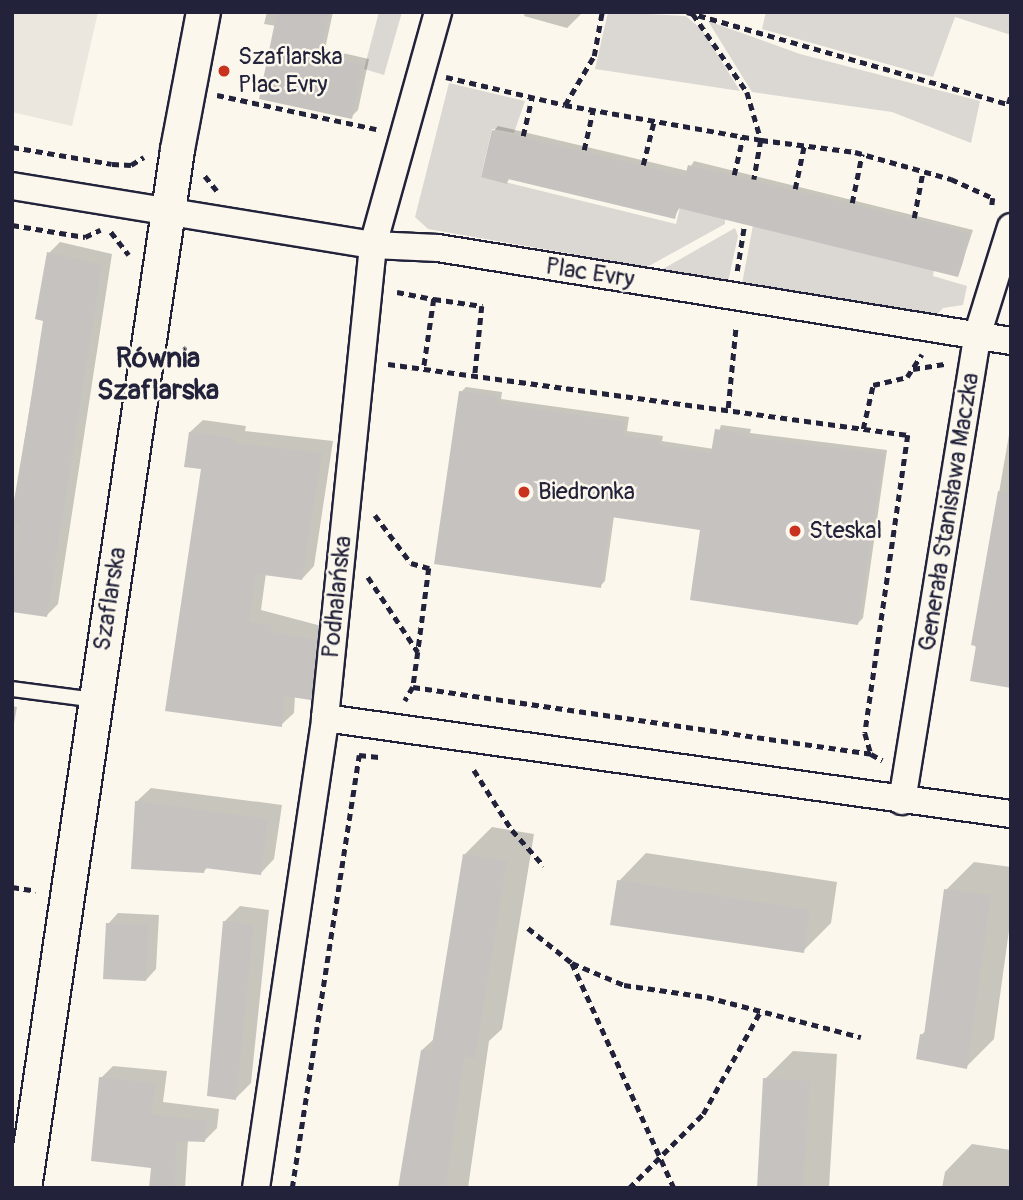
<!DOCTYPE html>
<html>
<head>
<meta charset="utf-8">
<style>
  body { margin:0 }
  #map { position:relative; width:1023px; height:1200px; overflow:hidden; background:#fbf7ec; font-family:Pangolin,sans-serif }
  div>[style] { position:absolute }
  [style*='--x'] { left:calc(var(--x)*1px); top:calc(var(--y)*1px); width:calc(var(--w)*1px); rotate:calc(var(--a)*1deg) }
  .built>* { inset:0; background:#ebe7df }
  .green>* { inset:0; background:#dbd8d3 }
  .shadow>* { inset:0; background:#0003 }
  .building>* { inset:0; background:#c6c2c0 }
  .path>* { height:4.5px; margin-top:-2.25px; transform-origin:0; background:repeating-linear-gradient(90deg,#22223b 0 7px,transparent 0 12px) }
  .roads { filter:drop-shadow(2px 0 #22223b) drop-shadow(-2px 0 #22223b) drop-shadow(0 2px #22223b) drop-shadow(0 -2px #22223b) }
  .service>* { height:14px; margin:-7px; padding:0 7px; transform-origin:7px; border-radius:7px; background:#fbf7ec }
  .minor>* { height:26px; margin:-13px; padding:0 13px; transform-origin:13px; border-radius:13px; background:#fbf7ec }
  .tertiary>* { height:33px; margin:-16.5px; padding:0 16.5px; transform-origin:16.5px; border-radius:16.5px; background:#fbf7ec }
  .dots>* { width:19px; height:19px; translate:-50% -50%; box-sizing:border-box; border:4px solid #fbf7ec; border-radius:50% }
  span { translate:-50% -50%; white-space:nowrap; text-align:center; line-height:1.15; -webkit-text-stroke:5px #fbf7ec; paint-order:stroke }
  .poi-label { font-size:24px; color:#22223b }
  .left { translate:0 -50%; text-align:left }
  .street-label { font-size:24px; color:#22223b }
  .quarter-label { font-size:28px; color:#22223b; font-weight:700 }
  .frame { position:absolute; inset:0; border:14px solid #22223b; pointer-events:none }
</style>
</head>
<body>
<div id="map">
  <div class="built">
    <i style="clip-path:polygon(12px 12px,98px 12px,72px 126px,12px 112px)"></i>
  </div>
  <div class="green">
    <i style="clip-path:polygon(379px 12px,402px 12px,384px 75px,364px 69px)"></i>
    <i style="clip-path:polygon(608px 12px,686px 16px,702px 30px,740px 91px,595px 69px)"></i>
    <i style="clip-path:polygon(766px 12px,1011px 12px,1011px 35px,955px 17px,933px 77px,762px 29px)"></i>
    <i style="clip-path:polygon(708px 21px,800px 54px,980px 101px,971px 143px,892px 112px,752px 92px)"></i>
    <i style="clip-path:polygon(449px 83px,525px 101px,514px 133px,492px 129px,481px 176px,676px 224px,680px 207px,725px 218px,725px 224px,647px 267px,428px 229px,415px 217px)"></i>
    <i style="clip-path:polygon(753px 225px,934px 269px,933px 276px,967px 286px,963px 305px,943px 308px,936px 316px,742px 284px)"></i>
    <i style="clip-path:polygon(735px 228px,738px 236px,728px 282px,661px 270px)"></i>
  </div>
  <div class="shadow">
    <i style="clip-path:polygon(267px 12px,333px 12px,325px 49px,369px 59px,358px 110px,351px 117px,276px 26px,264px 24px)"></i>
    <i style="clip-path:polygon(525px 12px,583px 12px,567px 28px,524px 16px)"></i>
    <i style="clip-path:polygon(498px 126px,688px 171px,694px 161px,973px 230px,958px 275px,680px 207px,674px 217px,510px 178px,507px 182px,494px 131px)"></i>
    <i style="clip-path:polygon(60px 242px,112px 254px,58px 604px,47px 615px,12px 610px,12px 512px,45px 319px,49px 253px)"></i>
    <i style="clip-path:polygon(466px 387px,502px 392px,501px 399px,629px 417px,627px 431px,663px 436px,662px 441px,714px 449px,721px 425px,751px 429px,750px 433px,887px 450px,863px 618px,858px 623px,702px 528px,614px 516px,605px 581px,600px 586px,461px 392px)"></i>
    <i style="clip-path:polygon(203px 420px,246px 426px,245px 431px,333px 441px,314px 566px,302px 579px,266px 573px,261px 610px,329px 628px,323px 686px,310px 698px,295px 696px,294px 713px,281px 725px,167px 710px,203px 468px,190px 432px)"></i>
    <i style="clip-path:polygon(1011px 423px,1011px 686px,973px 644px)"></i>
    <i style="clip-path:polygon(12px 706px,17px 707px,12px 734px)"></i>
    <i style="clip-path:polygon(151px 788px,282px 805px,274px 859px,260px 874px,208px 867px,204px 871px,136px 802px)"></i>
    <i style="clip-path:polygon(492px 827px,534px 834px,502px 1029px,489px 1041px,468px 1188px,399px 1188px,422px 1050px,435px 1038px,465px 854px)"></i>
    <i style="clip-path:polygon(646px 853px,837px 882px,831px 923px,803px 951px,619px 881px)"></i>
    <i style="clip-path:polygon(974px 862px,1011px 867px,1011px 916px,994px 1039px,966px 1067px,921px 1035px,927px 1030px,946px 890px)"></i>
    <i style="clip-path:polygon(240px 906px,269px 910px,251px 1083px,236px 1098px,225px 921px)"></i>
    <i style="clip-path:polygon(118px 913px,159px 915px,156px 969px,146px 980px,108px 924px)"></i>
    <i style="clip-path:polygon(793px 1051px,837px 1054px,829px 1188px,759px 1188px,765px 1079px)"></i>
    <i style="clip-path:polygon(113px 1066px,167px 1071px,163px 1102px,219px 1109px,217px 1128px,204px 1141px,188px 1140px,185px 1188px,150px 1188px,152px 1167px,101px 1078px)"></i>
    <i style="clip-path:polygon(972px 1144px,1011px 1150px,1010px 1188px,942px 1188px,945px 1172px)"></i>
  </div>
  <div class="building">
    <i style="clip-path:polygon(277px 12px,329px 12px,319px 56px,363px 65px,352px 119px,259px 99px)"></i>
    <i style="clip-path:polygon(492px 130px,685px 176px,688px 165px,941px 226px,970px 234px,963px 262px,958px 277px,678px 208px,675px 219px,508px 179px,507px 184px,481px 177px)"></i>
    <i style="clip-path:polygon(47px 252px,102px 265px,47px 617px,12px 612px,19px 523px,12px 522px,43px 321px,35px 319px)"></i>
    <i style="clip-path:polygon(459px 391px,498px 396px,497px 403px,625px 422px,623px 436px,659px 440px,658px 445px,711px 453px,715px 429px,747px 434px,746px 437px,884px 454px,858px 625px,690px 600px,700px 530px,611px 517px,601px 588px,434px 564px)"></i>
    <i style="clip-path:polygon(189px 432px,234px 438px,234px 443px,322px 453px,302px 580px,256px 574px,249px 622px,272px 625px,271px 632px,317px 640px,311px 700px,284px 696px,282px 727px,165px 711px,201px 469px,184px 467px)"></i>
    <i style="clip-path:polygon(998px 491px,1011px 492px,1011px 688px,970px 681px,976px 646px,971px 645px)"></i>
    <i style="clip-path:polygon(135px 801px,268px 819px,261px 875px,205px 868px,204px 873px,131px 869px)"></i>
    <i style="clip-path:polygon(463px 854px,507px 861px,475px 1058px,464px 1057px,446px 1188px,398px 1188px,421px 1050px,431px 1051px)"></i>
    <i style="clip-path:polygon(617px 880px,810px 910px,804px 953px,610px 925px)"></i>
    <i style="clip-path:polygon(944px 889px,991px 895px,967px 1069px,916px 1059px,920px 1034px,924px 1035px)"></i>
    <i style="clip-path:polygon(223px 921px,254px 925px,236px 1100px,207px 1096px)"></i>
    <i style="clip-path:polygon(106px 923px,149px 925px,146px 981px,103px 979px)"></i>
    <i style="clip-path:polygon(99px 1077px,156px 1083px,151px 1114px,207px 1121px,205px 1142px,177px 1141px,174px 1188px,149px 1188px,151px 1168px,91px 1161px)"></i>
    <i style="clip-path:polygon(763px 1078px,810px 1081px,803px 1188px,757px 1188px)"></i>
  </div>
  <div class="path">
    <i style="--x:687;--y:12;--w:334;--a:16"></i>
    <i style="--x:1008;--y:104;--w:9;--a:-72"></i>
    <i style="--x:693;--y:14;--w:95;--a:55.3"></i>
    <i style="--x:747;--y:92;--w:50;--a:73.7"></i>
    <i style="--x:761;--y:140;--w:40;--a:100"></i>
    <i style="--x:446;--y:77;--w:122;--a:13.2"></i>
    <i style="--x:565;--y:105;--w:57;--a:-59.4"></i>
    <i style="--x:594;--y:56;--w:45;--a:-79.7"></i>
    <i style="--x:217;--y:95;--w:163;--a:12.1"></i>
    <i style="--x:565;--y:105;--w:199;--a:10.1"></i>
    <i style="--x:761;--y:140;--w:95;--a:7.3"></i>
    <i style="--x:855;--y:152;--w:100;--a:15.7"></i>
    <i style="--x:951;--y:179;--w:46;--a:24.3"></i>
    <i style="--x:993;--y:198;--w:7;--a:98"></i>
    <i style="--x:523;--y:136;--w:40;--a:-77"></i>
    <i style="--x:12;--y:147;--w:101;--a:9.6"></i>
    <i style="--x:112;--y:164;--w:19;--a:3"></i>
    <i style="--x:131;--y:165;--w:15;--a:-32"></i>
    <i style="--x:584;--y:150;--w:41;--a:-77.3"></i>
    <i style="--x:643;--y:165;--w:45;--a:-76"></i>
    <i style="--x:734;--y:175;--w:39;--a:-77"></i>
    <i style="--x:205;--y:176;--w:19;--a:51"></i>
    <i style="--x:795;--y:189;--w:44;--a:-78.2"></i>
    <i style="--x:852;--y:203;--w:50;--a:-78.5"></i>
    <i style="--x:914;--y:218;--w:48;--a:-79.2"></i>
    <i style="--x:12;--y:225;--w:74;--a:9.3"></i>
    <i style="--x:85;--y:237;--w:17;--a:-25"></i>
    <i style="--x:111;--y:232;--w:29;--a:52"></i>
    <i style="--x:737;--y:271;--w:45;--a:-81"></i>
    <i style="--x:397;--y:292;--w:38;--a:11"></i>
    <i style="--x:434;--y:299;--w:69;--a:98.4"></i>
    <i style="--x:434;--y:299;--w:49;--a:8.3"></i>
    <i style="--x:482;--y:306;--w:69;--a:95.8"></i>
    <i style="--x:388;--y:364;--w:525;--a:7.77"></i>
    <i style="--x:908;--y:435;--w:301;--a:98.2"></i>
    <i style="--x:865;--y:733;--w:22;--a:74"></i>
    <i style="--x:913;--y:369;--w:33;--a:-9"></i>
    <i style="--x:728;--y:408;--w:83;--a:-84.5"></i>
    <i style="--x:863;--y:429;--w:45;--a:-77.2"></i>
    <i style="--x:873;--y:385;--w:35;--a:-13"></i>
    <i style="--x:907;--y:377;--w:27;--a:-57"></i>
    <i style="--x:375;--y:515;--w:60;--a:53.1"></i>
    <i style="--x:411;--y:563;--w:19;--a:16"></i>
    <i style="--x:429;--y:568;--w:84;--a:97.5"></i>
    <i style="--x:368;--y:577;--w:90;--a:56.3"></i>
    <i style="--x:418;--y:652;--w:35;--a:98"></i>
    <i style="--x:413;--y:687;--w:16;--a:120"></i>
    <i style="--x:413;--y:687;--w:463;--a:8.3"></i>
    <i style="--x:871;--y:754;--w:13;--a:29"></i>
    <i style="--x:474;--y:770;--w:71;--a:57.7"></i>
    <i style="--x:512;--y:830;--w:48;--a:48.4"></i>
    <i style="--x:12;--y:887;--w:24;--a:9"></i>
    <i style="--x:528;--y:928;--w:56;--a:38.5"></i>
    <i style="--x:572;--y:963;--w:56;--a:22.9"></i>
    <i style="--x:624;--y:985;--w:84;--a:8.2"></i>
    <i style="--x:707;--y:997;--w:159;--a:14.6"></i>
    <i style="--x:572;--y:963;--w:247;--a:65.6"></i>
    <i style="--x:292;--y:1188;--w:438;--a:-81.2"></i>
    <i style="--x:359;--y:755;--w:20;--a:6"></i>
    <i style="--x:629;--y:1188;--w:105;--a:-45"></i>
    <i style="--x:703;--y:1114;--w:117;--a:-60.8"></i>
  </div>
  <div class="roads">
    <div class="service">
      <i style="--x:12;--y:689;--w:84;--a:7.5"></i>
    </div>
    <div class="minor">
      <i style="--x:12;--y:186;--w:366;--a:9.3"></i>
      <i style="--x:373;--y:245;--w:65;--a:2.6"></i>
      <i style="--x:438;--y:248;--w:580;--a:9.22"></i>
      <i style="--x:325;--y:718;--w:693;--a:7.97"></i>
      <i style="--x:902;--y:801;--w:471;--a:-80.8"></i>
      <i style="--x:977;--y:336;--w:114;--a:-72.7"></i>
      <i style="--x:256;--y:1188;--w:475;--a:-81.6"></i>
      <i style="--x:325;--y:718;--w:475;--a:-84.2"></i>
      <i style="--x:373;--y:245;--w:242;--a:-74.4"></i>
    </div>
    <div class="tertiary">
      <i style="--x:24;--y:1188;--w:1050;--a:-81.62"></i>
      <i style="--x:177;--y:149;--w:139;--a:-79.3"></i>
    </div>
  </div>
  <div class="dots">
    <i style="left:224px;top:71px;background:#c8321e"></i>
    <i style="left:524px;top:492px;background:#c8321e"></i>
    <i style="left:795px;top:531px;background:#c8321e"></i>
  </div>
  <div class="poi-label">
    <span class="left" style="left:238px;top:71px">Szaflarska<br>Plac Evry</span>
    <span class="left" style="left:538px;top:492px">Biedronka</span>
    <span class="left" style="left:809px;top:531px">Steskal</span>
  </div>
  <div class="street-label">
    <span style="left:590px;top:273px;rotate:9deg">Plac Evry</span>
    <span style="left:949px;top:512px;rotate:-81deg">Generała Stanisława Maczka</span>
    <span style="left:337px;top:597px;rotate:-84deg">Podhalańska</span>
    <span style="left:110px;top:599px;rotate:-81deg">Szaflarska</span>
  </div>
  <div class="quarter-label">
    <span style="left:158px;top:375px">Równia<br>Szaflarska</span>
  </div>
  <div class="frame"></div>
</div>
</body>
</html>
